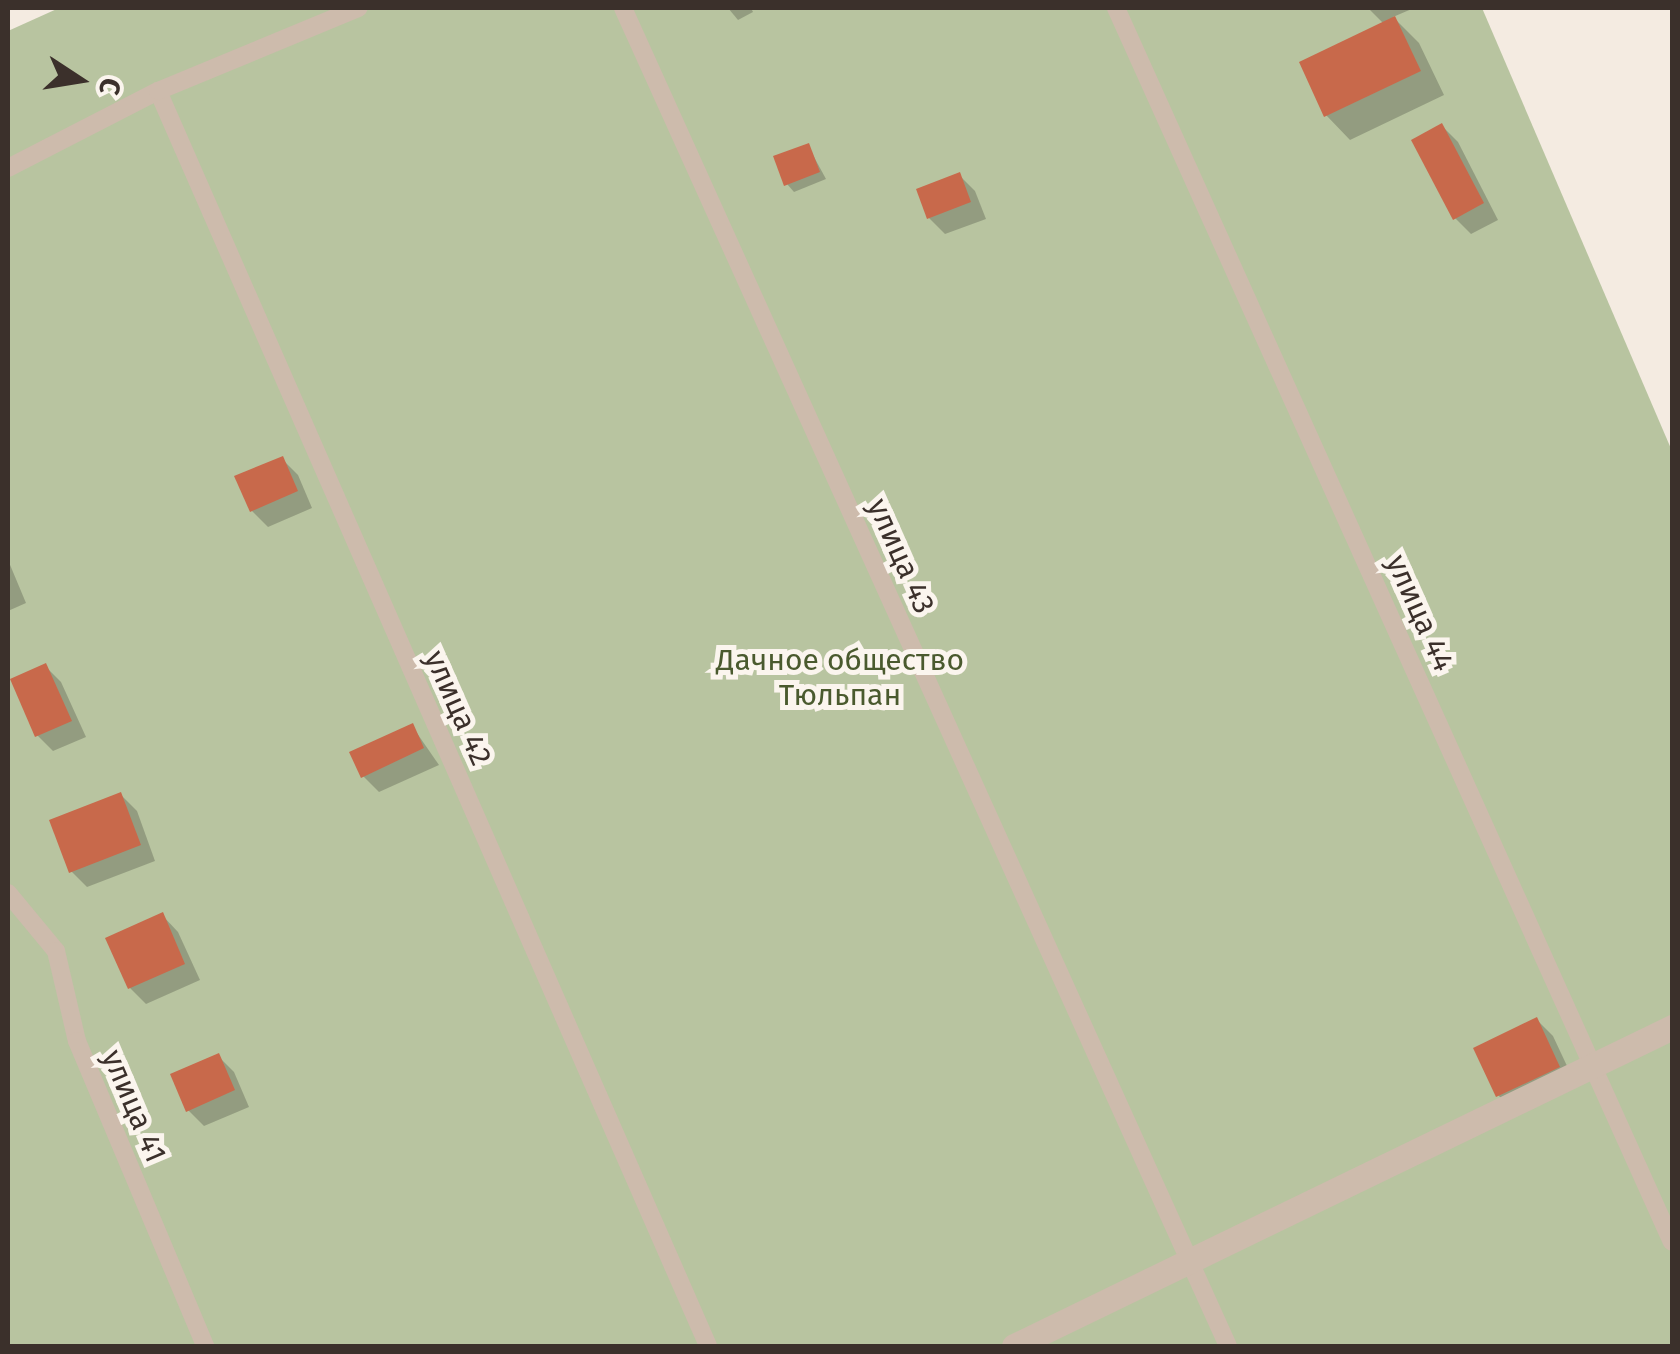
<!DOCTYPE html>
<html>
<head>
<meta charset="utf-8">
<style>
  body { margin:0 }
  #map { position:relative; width:1680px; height:1354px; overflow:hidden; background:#f4ebe1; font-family:"Fira Sans",sans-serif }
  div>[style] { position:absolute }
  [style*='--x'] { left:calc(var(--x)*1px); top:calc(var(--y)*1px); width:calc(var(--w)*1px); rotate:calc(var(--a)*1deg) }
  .green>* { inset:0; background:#b8c4a0 }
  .shadow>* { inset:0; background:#0003 }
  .building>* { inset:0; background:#c8694b }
  .lane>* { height:18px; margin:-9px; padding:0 9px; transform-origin:9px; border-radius:9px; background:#cdbbac }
  .street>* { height:25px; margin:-12.5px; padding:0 12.5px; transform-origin:12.5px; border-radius:12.5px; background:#cdbbac }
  span { translate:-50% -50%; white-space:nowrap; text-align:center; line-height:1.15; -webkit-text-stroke:10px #fbf5ee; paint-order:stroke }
  .street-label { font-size:30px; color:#3b302b }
  .park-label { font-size:30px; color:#4a5a2e }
  .frame { position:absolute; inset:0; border:10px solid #3b302b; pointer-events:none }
  .north { position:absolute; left:30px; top:30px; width:100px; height:100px; -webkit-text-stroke:8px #fbf5ee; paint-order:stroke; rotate:102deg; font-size:28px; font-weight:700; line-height:40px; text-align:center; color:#3b302b }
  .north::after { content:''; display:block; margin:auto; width:35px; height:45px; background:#3b302b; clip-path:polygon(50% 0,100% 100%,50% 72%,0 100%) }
</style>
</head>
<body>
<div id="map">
  <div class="green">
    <i style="clip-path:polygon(59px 8px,1482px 8px,1672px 451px,1672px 1346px,8px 1346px,8px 31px)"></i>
  </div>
  <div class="shadow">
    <i style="clip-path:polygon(728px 8px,751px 8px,753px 12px,738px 20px)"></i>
    <i style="clip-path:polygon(1368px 8px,1414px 8px,1393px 17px,1419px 43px,1444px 95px,1350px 140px,1326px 115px,1384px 24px)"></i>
    <i style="clip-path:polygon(1442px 126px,1458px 142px,1498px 220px,1471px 234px,1455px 218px)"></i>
    <i style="clip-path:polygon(808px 146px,826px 179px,794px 192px,787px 184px)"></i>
    <i style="clip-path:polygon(959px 175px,975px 191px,986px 219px,945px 234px,929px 218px)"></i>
    <i style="clip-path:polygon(282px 459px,298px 475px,312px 508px,268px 527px,252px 511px)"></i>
    <i style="clip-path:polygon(8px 560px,26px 603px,8px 611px)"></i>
    <i style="clip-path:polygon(45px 666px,61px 682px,86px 737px,53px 751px,37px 735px)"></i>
    <i style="clip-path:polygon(412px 726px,439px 765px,379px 792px,363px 776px)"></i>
    <i style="clip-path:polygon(121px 795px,137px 811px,155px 861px,87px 887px,71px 871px)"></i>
    <i style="clip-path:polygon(162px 915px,178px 932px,200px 980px,146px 1004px,130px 988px)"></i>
    <i style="clip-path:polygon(1537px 1020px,1553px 1036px,1575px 1083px,1514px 1112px,1498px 1095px)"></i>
    <i style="clip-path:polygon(218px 1056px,234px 1072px,249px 1107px,204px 1126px,188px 1110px)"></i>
  </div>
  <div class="building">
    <i style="clip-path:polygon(1395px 16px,1421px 71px,1324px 117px,1299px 62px)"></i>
    <i style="clip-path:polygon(1442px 123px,1484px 203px,1453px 220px,1411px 140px)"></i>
    <i style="clip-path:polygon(809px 143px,820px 172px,784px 186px,773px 156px)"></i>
    <i style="clip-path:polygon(960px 172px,971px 202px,927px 219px,916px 189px)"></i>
    <i style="clip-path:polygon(283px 456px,298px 491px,250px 512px,234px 476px)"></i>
    <i style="clip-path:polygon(46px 663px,72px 721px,35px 737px,10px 679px)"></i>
    <i style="clip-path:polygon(413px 723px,424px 748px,361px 778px,349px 752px)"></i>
    <i style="clip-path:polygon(121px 792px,141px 845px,69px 873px,49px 820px)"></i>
    <i style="clip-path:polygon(163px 912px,185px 964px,128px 989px,105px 938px)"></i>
    <i style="clip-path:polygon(1537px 1017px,1560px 1067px,1496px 1097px,1473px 1048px)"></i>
    <i style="clip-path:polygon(219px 1053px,235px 1090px,186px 1112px,170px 1074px)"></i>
  </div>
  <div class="lane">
    <i style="--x:623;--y:8;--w:1468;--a:65.67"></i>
    <i style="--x:1116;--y:8;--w:1353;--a:65.75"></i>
    <i style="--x:158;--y:91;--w:1370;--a:66.33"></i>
    <i style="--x:8;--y:168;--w:169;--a:-27.2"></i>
    <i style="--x:158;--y:91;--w:217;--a:-22.5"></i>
    <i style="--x:8;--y:893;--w:75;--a:50.4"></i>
    <i style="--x:56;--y:951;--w:92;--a:76.9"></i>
    <i style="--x:77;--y:1041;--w:331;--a:67.2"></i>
  </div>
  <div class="street">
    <i style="--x:1014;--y:1346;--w:731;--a:-25.86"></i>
  </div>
  <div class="street-label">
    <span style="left:901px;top:556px;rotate:66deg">улица 43</span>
    <span style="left:1420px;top:613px;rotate:66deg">улица 44</span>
    <span style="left:458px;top:708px;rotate:66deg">улица 42</span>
    <span style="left:134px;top:1106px;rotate:67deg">улица 41</span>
  </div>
  <div class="park-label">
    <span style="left:840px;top:677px">Дачное общество<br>Тюльпан</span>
  </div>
  <div class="frame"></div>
  <div class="north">С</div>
</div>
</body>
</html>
